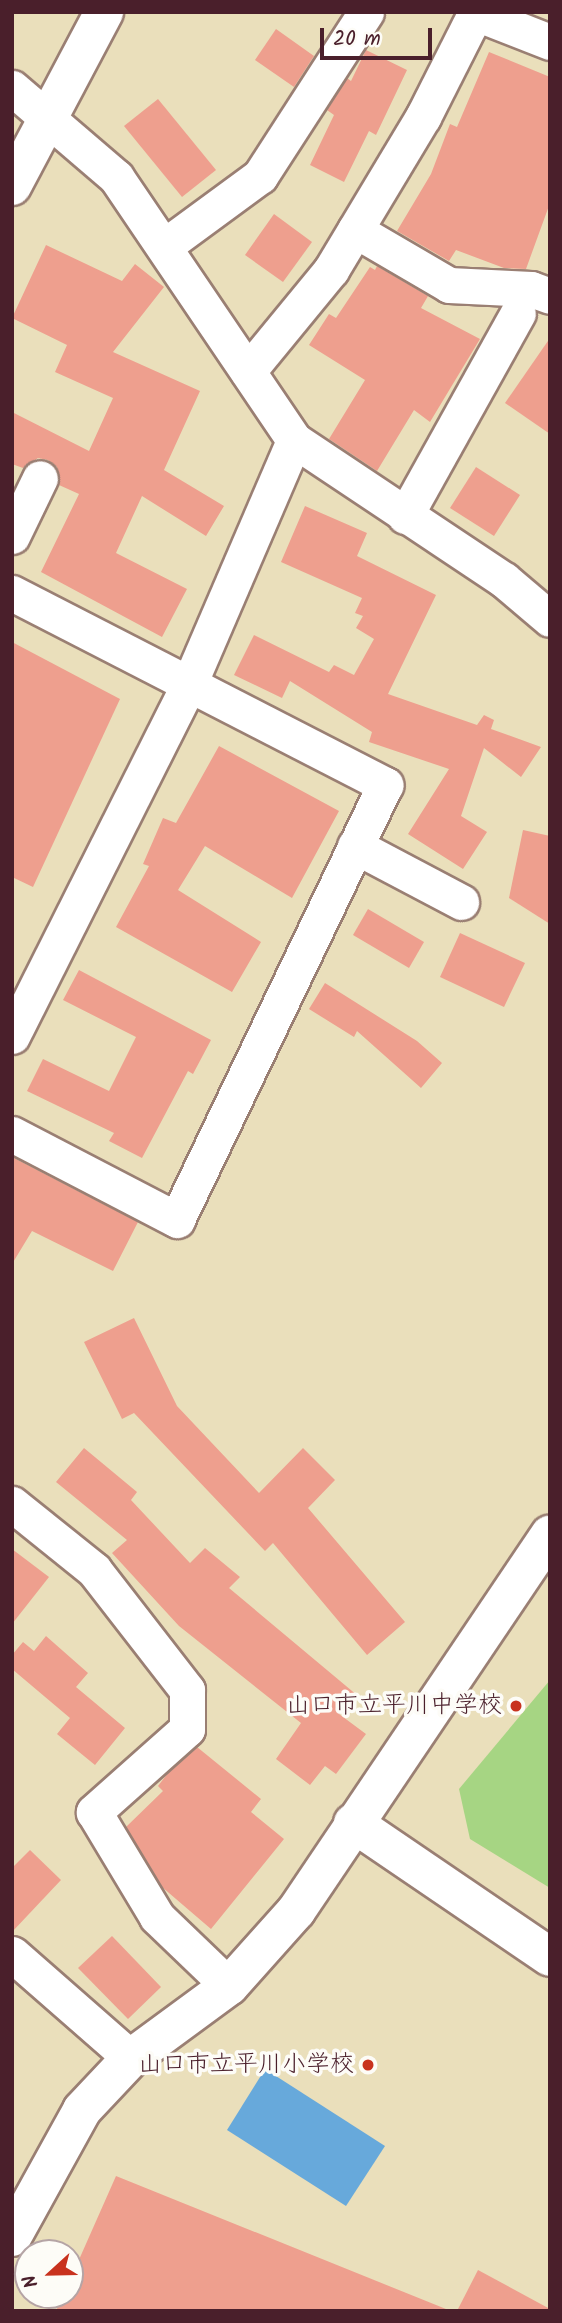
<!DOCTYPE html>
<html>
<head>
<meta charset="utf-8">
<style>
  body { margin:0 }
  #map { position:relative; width:562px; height:2323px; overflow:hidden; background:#eadfbb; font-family:Kalam,"Klee One",sans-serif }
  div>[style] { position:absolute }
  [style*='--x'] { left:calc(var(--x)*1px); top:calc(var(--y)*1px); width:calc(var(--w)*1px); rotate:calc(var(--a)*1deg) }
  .green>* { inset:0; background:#a6d583 }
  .water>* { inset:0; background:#67a9db }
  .building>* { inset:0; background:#ee9f8e }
  .roads { filter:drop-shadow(2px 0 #9a7f73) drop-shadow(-2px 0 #9a7f73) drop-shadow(0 2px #9a7f73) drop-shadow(0 -2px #9a7f73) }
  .street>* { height:35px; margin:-17.5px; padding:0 17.5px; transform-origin:17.5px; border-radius:17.5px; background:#fff }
  .secondary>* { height:38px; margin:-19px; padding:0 19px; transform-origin:19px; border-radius:19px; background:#fff }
  .dots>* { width:19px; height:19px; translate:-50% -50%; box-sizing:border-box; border:4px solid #fdfcf7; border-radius:50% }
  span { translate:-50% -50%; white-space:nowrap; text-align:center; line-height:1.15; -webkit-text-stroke:7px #fdfcf7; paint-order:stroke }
  .poi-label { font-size:24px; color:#4a1f2b }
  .right { translate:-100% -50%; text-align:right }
  .frame { position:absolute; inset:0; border:14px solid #4a1f2b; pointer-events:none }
  .north { position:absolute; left:14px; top:2239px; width:70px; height:70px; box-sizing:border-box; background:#fdfcf7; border:2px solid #b5a4a5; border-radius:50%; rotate:248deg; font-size:19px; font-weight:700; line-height:28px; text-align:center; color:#4a1f2b }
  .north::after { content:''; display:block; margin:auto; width:24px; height:32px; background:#c8321e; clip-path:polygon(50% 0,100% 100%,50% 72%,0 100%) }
  .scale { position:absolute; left:320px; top:28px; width:112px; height:32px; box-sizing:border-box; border:4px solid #4a1f2b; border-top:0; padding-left:9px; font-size:21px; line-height:24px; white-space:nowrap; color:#4a1f2b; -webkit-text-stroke:5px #fdfcf7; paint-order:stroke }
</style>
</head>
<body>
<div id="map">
  <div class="green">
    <i style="clip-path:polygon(550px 1680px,550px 1888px,470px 1839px,459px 1789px)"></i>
  </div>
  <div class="water">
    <i style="clip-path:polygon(265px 2069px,385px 2146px,346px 2206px,227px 2130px)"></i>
  </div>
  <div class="building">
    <i style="clip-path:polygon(276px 29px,314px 56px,294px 87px,255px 60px)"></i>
    <i style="clip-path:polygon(366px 50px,407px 70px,376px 135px,369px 131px,344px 182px,310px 165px,334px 115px,327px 110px,347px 78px,351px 81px)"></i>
    <i style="clip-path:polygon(489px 52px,550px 77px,550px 203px,526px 269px,504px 268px,456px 250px,449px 261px,397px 231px,431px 174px,450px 124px,457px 127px)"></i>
    <i style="clip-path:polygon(158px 99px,216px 170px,182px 197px,124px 126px)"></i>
    <i style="clip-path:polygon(274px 214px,312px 242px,283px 282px,245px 255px)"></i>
    <i style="clip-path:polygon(46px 245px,122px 281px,135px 264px,164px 287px,113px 352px,200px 391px,164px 470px,224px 506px,206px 536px,142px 496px,116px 553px,187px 589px,162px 637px,41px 572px,79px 494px,59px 485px,57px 467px,48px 460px,38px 458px,23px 468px,12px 464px,12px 412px,89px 451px,113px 398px,55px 372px,67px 345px,12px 318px)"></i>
    <i style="clip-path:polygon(377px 266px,428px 296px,421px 308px,480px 339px,430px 422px,414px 410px,377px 471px,329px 439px,365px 380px,309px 345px,329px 314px,336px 318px,370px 267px,375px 270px)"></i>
    <i style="clip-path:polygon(550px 338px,550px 434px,505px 403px)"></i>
    <i style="clip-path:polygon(476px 467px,520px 495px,494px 536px,450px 508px)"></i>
    <i style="clip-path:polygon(305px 506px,367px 533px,357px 556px,436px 595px,388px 694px,477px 725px,484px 715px,494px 720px,491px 729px,541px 747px,521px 777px,484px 748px,461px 816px,487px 832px,463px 869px,408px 834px,449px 769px,369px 742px,372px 732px,290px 681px,282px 698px,234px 675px,254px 635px,329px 672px,334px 665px,354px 675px,374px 639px,356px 628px,363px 616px,355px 613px,362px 598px,281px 562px)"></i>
    <i style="clip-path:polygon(12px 642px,120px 699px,33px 887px,12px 877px)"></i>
    <i style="clip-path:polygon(219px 746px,339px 811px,292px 898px,205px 846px,178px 890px,261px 942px,232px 992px,116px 927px,149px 866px,143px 864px,163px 818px,176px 823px)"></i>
    <i style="clip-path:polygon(523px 830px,550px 836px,550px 924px,509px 898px)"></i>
    <i style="clip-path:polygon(368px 909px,424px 942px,409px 968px,353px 935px)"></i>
    <i style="clip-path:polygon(460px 933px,525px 963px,504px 1007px,440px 977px)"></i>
    <i style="clip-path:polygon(79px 970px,211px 1040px,193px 1074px,188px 1071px,142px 1158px,109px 1141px,114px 1133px,27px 1091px,43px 1059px,109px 1091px,136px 1037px,63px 1000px)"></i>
    <i style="clip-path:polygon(325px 983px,417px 1041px,442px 1063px,421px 1088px,357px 1031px,354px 1037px,309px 1009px)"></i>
    <i style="clip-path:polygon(12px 1157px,138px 1222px,113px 1271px,32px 1231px,12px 1264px)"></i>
    <i style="clip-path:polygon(134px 1318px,177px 1406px,259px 1493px,303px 1448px,335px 1480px,308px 1508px,405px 1622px,367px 1655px,273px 1543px,265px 1551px,134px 1413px,122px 1419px,84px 1342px)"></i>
    <i style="clip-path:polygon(84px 1448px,137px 1492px,131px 1500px,190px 1563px,205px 1548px,240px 1577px,229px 1588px,358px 1696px,339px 1714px,366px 1734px,336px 1774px,325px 1766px,310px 1785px,276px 1759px,301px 1723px,179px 1626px,112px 1553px,127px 1540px,56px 1482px)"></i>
    <i style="clip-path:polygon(12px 1549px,49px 1577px,12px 1624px)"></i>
    <i style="clip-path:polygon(46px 1636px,88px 1673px,76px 1687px,125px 1728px,95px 1765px,57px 1734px,70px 1718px,12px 1669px,12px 1655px,23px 1642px,34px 1651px)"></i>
    <i style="clip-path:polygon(197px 1747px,261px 1799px,251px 1812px,284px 1839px,211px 1929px,162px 1887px,126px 1827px,163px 1791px,158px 1786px,168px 1773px)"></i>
    <i style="clip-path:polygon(30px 1850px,61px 1880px,12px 1932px,12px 1868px)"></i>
    <i style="clip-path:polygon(112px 1936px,161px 1987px,128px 2019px,78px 1968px)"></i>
    <i style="clip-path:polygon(116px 2176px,446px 2309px,446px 2311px,56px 2311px,63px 2295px,70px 2295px,70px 2280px)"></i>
    <i style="clip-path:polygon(478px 2270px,550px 2309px,550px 2311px,457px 2311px)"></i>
  </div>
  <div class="roads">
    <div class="street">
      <i style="--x:476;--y:13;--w:79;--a:21.4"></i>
      <i style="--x:12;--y:88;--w:137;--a:40.6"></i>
      <i style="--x:116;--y:177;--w:318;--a:55.9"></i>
      <i style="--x:294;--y:440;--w:252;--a:33.7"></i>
      <i style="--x:504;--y:580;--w:60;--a:40.3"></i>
      <i style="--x:355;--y:230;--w:109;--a:30.3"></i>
      <i style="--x:449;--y:285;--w:82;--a:2.8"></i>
      <i style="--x:531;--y:289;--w:20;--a:20"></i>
      <i style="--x:166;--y:245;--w:117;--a:-36.3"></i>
      <i style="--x:260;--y:176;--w:195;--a:-57.1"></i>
      <i style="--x:248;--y:371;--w:131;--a:-50.6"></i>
      <i style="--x:331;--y:270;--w:179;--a:-59"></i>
      <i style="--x:423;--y:117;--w:118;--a:-63.2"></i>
      <i style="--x:405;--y:516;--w:232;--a:-60.9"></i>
      <i style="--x:12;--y:536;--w:64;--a:-64.2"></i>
      <i style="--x:12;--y:593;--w:420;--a:27.2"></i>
      <i style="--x:385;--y:785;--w:482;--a:115.6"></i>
      <i style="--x:177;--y:1220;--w:186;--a:-152.5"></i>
      <i style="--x:355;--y:846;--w:120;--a:27.8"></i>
      <i style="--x:12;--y:1036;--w:396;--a:-63.3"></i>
      <i style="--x:190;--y:682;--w:263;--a:-66.7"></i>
      <i style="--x:12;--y:1504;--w:105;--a:38.8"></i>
      <i style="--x:94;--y:1570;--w:152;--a:52.2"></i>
      <i style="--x:187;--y:1690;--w:39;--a:90"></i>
      <i style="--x:187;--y:1729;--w:125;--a:138.3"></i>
      <i style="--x:94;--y:1812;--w:122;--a:59"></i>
      <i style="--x:157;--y:1917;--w:100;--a:43.8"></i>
      <i style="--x:12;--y:1954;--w:158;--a:41.2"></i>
    </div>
    <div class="secondary">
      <i style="--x:12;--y:186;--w:197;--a:-62.1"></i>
      <i style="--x:353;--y:1823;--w:238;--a:34.2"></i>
      <i style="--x:12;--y:2237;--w:145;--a:-61.1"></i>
      <i style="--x:82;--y:2110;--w:71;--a:-46.7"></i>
      <i style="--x:131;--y:2058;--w:122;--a:-36.3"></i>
      <i style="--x:229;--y:1986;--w:101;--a:-48.2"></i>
      <i style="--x:296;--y:1911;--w:454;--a:-56"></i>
    </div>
  </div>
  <div class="dots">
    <i style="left:516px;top:1706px;background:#c8321e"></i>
    <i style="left:368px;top:2065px;background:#c8321e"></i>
  </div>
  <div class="poi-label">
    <span class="right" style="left:502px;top:1706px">山口市立平川中学校</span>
    <span class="right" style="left:354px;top:2065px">山口市立平川小学校</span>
  </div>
  <div class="frame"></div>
  <div class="north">N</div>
  <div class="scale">20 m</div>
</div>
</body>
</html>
